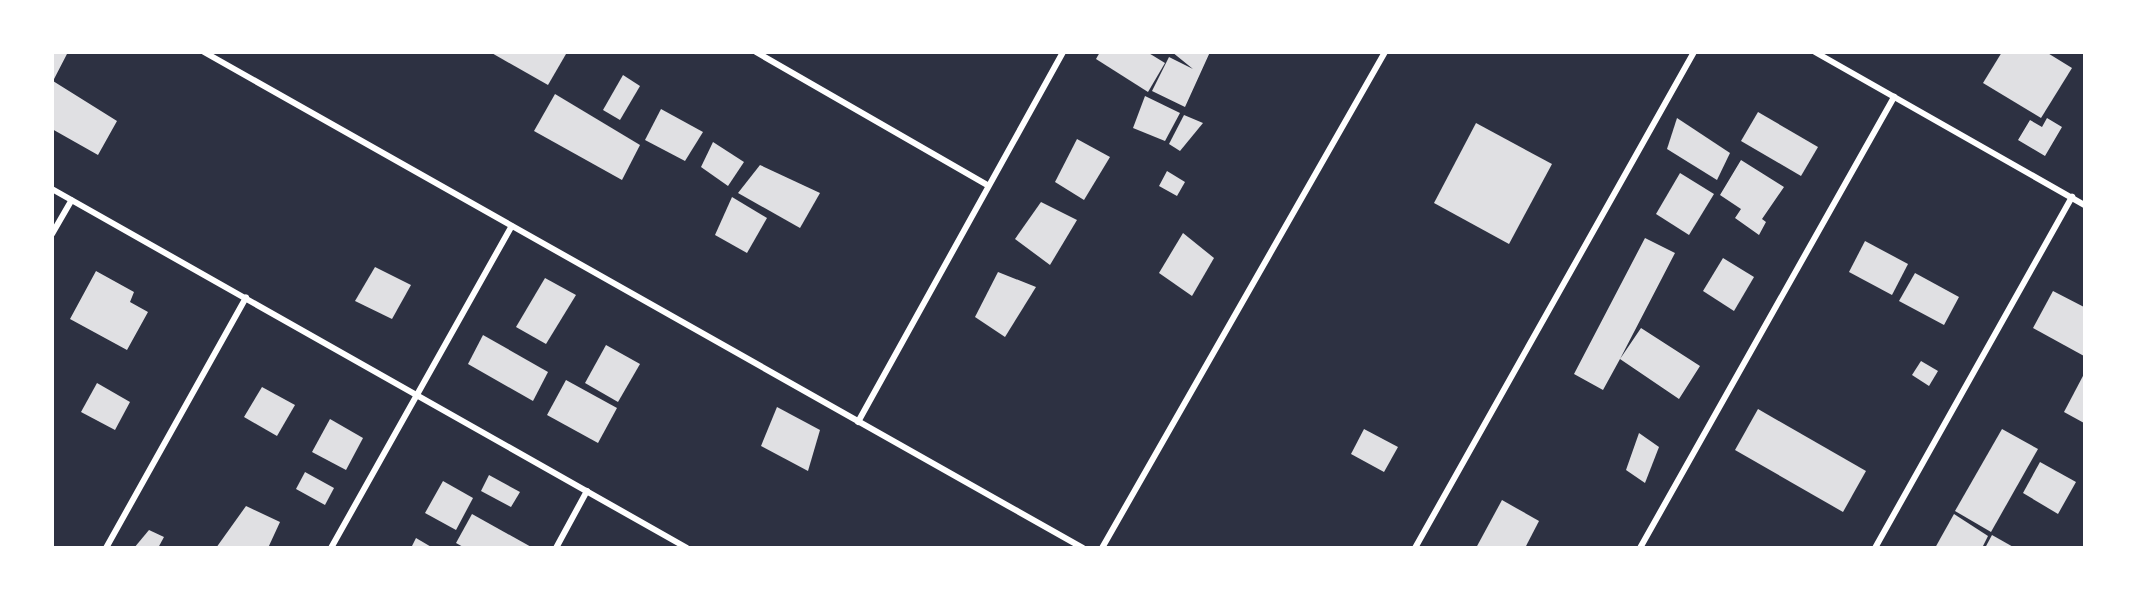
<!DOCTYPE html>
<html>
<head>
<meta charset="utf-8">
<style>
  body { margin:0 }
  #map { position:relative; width:2137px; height:600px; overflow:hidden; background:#2d3142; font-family:Rubik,sans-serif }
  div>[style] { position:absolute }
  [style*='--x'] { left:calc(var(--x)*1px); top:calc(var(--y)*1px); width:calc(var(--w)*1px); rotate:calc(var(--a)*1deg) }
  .building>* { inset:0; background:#e0e0e3 }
  .minor>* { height:6px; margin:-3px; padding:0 3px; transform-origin:3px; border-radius:3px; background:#fff }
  span { translate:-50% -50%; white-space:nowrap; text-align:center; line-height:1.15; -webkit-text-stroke:4.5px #fff; paint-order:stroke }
  .frame { position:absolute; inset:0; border:54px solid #fff; pointer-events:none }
</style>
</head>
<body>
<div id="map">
  <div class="building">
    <i style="clip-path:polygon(52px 52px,68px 52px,53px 81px,117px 121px,98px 155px,52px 129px)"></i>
    <i style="clip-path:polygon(490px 52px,563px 52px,566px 54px,548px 85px)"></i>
    <i style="clip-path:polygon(1100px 52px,1147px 52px,1165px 63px,1148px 92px,1096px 59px)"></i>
    <i style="clip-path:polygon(1172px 52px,1210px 52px,1185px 107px,1152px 91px,1169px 57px,1193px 69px)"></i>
    <i style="clip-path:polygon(2002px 52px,2046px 52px,2072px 68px,2041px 118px,1983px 83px)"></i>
    <i style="clip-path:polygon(623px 75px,640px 86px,620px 120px,603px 110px)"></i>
    <i style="clip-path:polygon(555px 94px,640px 145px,622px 180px,534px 131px)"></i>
    <i style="clip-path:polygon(1145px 96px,1180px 113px,1165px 141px,1133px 128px)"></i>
    <i style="clip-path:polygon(661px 109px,703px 132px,685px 161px,645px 140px)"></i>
    <i style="clip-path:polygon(1758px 112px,1818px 147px,1801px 176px,1741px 141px)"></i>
    <i style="clip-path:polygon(1184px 115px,1203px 123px,1180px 151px,1169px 144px)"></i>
    <i style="clip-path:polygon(1677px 118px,1730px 153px,1717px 180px,1667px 149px)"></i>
    <i style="clip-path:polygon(2047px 118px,2062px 127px,2045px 156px,2018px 140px,2030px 120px,2042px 127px)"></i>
    <i style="clip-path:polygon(1476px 123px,1552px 164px,1509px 244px,1434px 203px)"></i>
    <i style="clip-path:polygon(1077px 139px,1110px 157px,1084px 200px,1055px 182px)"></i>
    <i style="clip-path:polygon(713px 142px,744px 162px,728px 186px,701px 167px)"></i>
    <i style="clip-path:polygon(1741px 160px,1784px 187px,1762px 219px,1766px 222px,1759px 235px,1735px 218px,1741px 209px,1720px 195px)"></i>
    <i style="clip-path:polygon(760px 165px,820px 193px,800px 228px,738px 193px)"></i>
    <i style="clip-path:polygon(1167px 171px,1185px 182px,1177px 196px,1159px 186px)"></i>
    <i style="clip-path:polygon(1680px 173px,1714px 194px,1689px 235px,1656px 214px)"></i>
    <i style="clip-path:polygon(732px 197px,767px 218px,747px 253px,715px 235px)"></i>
    <i style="clip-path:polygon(1041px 202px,1077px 220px,1050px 265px,1015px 239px)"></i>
    <i style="clip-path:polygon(1183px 233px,1214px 258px,1192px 296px,1159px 273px)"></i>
    <i style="clip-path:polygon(1645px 238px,1675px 253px,1620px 359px,1641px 328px,1700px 366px,1679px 399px,1620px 359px,1603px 390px,1574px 374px)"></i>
    <i style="clip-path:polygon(1865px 241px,1908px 264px,1892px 295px,1849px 272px)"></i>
    <i style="clip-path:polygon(1723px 258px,1754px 277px,1734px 311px,1703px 291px)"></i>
    <i style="clip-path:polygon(375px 267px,411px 285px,392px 319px,355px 301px)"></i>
    <i style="clip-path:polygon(96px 271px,134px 292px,130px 302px,148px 312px,127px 350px,70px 319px)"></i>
    <i style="clip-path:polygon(998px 272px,1036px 287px,1005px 337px,975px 317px)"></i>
    <i style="clip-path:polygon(1915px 273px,1959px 297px,1944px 325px,1899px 301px)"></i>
    <i style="clip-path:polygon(545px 278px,576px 295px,546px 344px,516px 327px)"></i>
    <i style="clip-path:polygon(2053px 291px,2084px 307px,2084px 356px,2033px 328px)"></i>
    <i style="clip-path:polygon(483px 335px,548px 372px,533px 401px,468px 364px)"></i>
    <i style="clip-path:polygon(606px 345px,640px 364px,618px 402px,585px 383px)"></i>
    <i style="clip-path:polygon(1921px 361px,1938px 371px,1929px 386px,1912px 375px)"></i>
    <i style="clip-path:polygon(2084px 374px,2084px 423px,2064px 412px)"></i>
    <i style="clip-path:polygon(566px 380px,617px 408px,598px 443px,547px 415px)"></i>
    <i style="clip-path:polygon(97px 383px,130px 402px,115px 430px,81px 412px)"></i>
    <i style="clip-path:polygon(262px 387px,295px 405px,277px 436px,244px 417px)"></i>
    <i style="clip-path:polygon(777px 407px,820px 430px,808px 471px,761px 446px)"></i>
    <i style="clip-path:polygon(1758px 409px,1866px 471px,1843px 512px,1735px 450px)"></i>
    <i style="clip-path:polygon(330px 419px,363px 438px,346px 470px,312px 452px)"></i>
    <i style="clip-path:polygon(1364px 429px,1398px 447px,1384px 472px,1351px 454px)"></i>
    <i style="clip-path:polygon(2002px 429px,2038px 449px,1991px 532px,1955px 511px)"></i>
    <i style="clip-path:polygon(1639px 433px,1659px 447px,1645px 483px,1626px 470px)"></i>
    <i style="clip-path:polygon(2040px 462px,2076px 482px,2058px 514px,2023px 493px)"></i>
    <i style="clip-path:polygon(305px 472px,334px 488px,325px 505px,296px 489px)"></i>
    <i style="clip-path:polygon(489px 475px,520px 492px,511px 507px,481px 491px)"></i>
    <i style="clip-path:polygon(443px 481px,473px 498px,456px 530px,425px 513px)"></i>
    <i style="clip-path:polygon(1502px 500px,1539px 521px,1525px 548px,1476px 548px)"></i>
    <i style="clip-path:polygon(246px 506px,280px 522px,268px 548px,216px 548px)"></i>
    <i style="clip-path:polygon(472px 514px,533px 548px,465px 548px,456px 543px)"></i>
    <i style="clip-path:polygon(1954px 514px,1988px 536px,1982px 548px,1935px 548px)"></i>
    <i style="clip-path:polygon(149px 530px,164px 537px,158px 548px,134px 548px)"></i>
    <i style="clip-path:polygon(1992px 535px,2015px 548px,1985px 548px)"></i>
    <i style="clip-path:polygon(416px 538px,433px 548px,411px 548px)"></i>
  </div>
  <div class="minor">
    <i style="--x:204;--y:52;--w:1009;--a:29.44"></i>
    <i style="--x:756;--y:52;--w:265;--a:29.9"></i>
    <i style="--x:1815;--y:52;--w:309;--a:29.6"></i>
    <i style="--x:52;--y:189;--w:729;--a:29.48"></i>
    <i style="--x:52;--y:234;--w:39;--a:-60"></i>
    <i style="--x:858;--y:422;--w:423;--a:-61"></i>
    <i style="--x:106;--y:548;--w:287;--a:-60.8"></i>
    <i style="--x:331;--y:548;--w:369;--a:-60.7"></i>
    <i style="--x:556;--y:548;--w:65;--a:-61.5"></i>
    <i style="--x:1102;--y:548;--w:571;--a:-60.29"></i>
    <i style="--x:1415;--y:548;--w:569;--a:-60.64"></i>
    <i style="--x:1640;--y:548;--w:518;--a:-60.61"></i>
    <i style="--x:1875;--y:548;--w:403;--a:-60.7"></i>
  </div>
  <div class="frame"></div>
</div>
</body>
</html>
